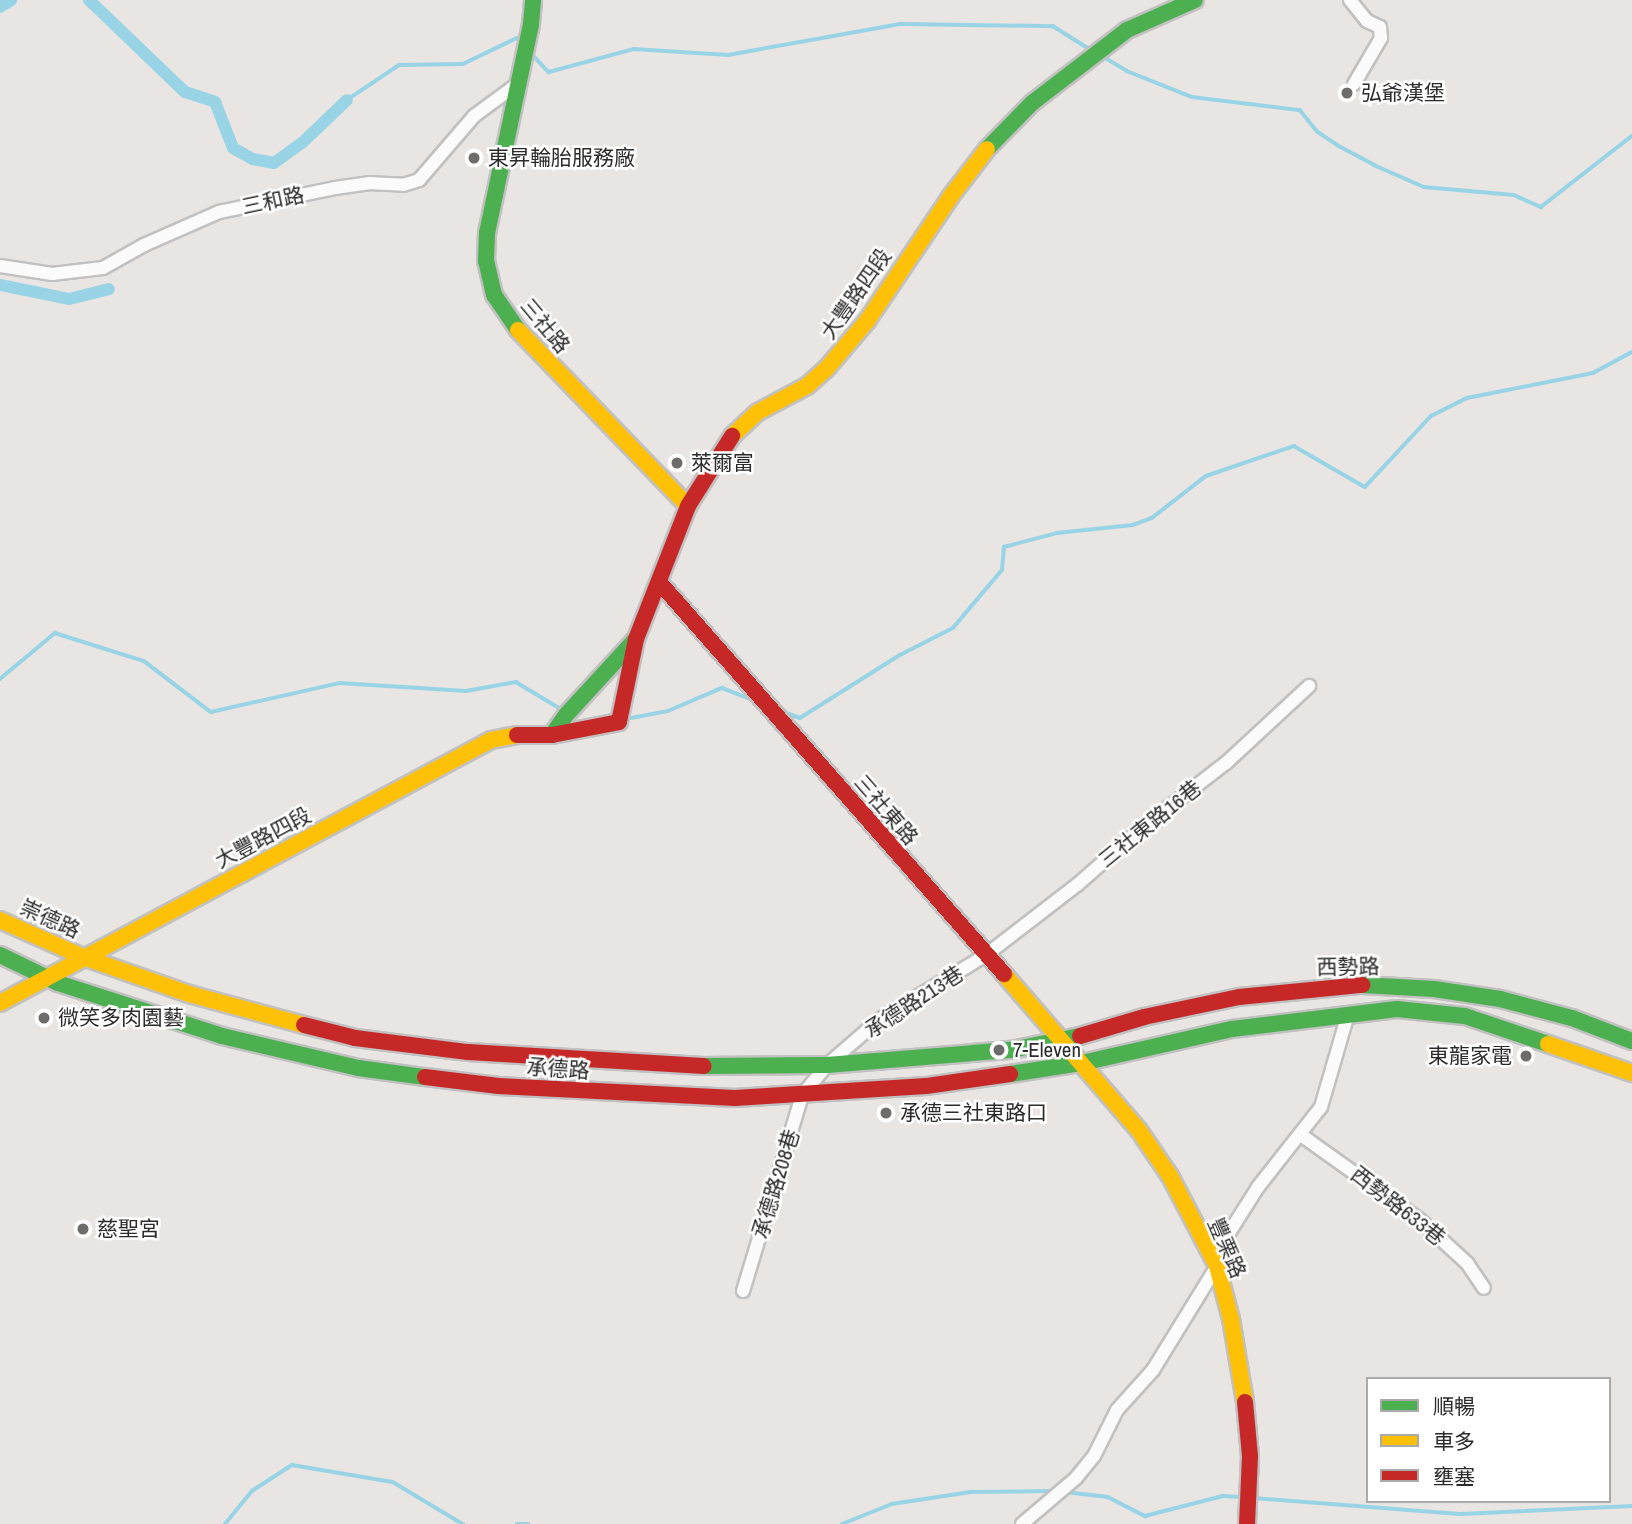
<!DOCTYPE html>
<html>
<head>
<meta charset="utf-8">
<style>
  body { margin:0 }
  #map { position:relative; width:1632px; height:1524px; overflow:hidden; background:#e8e5e2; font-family:"Archivo Narrow","Noto Sans TC",sans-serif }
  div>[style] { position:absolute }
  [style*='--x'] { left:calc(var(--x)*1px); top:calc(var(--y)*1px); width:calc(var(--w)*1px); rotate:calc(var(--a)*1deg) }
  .stream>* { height:3.5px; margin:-1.75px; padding:0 1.75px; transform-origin:1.75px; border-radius:1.75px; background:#98d4e6 }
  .canal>* { height:12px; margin:-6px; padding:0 6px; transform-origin:6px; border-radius:6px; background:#98d4e6 }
  .roads { filter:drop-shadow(2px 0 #c2c1c1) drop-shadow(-2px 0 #c2c1c1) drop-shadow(0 2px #c2c1c1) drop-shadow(0 -2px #c2c1c1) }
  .street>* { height:12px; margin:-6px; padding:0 6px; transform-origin:6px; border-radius:6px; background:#fcfbfb }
  .fast>* { height:16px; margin:-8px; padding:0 8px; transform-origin:8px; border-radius:8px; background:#4caf50 }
  .slow>* { height:16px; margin:-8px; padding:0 8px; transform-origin:8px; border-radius:8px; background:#ffc107 }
  .jam>* { height:16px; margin:-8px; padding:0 8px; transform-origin:8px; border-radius:8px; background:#c62828 }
  .dots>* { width:19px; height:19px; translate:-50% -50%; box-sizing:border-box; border:4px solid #fff; border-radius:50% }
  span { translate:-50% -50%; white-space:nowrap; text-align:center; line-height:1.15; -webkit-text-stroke:5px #fff; paint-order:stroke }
  .poi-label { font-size:21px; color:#2b2b2b }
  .left { translate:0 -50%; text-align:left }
  .right { translate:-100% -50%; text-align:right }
  .street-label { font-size:21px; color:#2b2b2b }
  .legend { position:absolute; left:1366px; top:1377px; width:245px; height:126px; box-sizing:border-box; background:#fff; border:2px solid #aaa; margin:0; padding:9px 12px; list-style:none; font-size:21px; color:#2b2b2b }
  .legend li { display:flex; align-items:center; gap:14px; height:35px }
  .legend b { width:35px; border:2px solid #aaa }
</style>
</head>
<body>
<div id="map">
  <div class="stream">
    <i style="--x:531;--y:53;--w:26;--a:47"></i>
    <i style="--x:549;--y:72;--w:88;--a:-15.1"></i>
    <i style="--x:634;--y:49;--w:94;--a:3.7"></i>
    <i style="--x:728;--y:55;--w:176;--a:-10.2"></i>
    <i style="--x:901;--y:24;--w:152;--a:0.8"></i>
    <i style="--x:1053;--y:26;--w:45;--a:32.3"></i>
    <i style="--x:1104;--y:57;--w:27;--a:31"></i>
    <i style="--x:1127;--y:71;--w:70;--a:21.8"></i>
    <i style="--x:1192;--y:97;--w:109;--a:6.9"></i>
    <i style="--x:1300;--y:110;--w:28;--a:51"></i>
    <i style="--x:1318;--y:132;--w:25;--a:34"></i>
    <i style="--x:1339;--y:146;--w:40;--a:28"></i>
    <i style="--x:1374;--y:165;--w:55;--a:23.7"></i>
    <i style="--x:1424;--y:187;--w:90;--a:5.1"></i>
    <i style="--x:1514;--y:195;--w:30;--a:24"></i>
    <i style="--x:1541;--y:207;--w:115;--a:-38"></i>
    <i style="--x:347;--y:100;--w:63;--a:-33.9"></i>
    <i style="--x:399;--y:65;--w:64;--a:-0.9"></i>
    <i style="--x:463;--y:64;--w:60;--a:-25.7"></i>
    <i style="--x:517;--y:38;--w:6;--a:45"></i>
    <i style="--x:0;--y:679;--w:72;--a:-39.9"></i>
    <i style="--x:55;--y:633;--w:93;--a:17.5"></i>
    <i style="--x:144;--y:661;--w:84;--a:37.3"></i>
    <i style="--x:211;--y:712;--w:132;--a:-12.7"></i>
    <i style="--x:340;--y:683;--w:126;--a:3.6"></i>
    <i style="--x:466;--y:691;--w:51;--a:-10.2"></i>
    <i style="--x:516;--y:682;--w:52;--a:31"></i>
    <i style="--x:781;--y:711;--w:20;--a:20"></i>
    <i style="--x:800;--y:718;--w:118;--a:-32.2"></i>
    <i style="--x:900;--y:655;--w:59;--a:-27"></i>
    <i style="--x:953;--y:628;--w:76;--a:-49.8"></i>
    <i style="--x:1002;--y:570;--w:23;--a:-85"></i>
    <i style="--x:1004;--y:547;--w:55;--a:-14.8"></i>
    <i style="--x:1057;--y:533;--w:76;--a:-6"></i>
    <i style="--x:1133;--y:525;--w:20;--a:-20"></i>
    <i style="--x:1152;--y:518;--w:68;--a:-37.9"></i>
    <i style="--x:1206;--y:476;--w:93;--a:-18.8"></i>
    <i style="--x:1294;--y:446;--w:82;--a:30"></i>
    <i style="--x:1365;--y:487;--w:97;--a:-47.1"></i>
    <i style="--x:1431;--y:416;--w:40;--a:-26.6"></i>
    <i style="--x:1467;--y:398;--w:128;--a:-11.2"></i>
    <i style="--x:1593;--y:373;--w:44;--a:-28.3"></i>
    <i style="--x:626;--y:719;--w:43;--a:-10.8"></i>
    <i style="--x:668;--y:711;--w:59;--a:-23.1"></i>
    <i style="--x:722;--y:688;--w:31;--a:21"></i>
    <i style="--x:1065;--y:1492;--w:43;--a:6.6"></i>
    <i style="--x:1108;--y:1497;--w:42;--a:27.2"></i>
    <i style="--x:1145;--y:1516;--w:81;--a:-14.4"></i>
    <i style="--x:1223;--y:1496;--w:19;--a:3"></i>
    <i style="--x:1253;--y:1498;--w:210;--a:4.4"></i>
    <i style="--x:1462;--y:1514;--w:170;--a:-2.7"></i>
    <i style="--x:225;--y:1524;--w:43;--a:-50.7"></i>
    <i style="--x:252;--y:1491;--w:48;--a:-33"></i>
    <i style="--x:292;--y:1465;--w:102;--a:9.6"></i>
    <i style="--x:393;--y:1482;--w:82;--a:31"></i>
    <i style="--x:517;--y:1524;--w:11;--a:0"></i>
    <i style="--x:842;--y:1524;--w:54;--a:-21.8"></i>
    <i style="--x:892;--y:1504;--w:79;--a:-8.7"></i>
    <i style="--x:970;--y:1492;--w:84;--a:-0.7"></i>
  </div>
  <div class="canal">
    <i style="--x:89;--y:0;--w:133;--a:43.8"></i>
    <i style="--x:185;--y:92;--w:32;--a:18"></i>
    <i style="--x:215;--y:102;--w:49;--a:68.6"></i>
    <i style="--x:233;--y:148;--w:23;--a:29"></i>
    <i style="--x:253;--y:159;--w:21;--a:11"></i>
    <i style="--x:274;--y:163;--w:34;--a:-36"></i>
    <i style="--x:302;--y:143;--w:62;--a:-43.7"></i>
    <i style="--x:0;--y:7;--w:13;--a:-32"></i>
    <i style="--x:0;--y:285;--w:70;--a:11.5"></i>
    <i style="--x:69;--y:299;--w:41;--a:-14"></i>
  </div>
  <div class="roads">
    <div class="street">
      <i style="--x:1350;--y:0;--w:27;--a:51"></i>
      <i style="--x:1367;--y:21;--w:14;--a:25"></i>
      <i style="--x:1380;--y:27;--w:11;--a:85"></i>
      <i style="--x:1381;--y:38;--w:53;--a:120.4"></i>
      <i style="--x:0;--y:266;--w:53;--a:8.7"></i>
      <i style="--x:52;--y:274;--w:51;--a:-6.7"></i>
      <i style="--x:103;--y:268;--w:47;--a:-29.3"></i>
      <i style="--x:144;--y:245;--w:82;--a:-23.7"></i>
      <i style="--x:219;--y:212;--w:118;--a:-11.7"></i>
      <i style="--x:335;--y:188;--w:34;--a:-8"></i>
      <i style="--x:369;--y:183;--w:34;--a:3"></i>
      <i style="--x:403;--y:185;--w:17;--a:-17"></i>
      <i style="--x:419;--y:180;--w:84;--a:-49.3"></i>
      <i style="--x:474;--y:116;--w:56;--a:-36.3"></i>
      <i style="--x:1301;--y:1135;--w:146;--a:35.5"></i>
      <i style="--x:1420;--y:1220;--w:64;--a:42.5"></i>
      <i style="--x:1467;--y:1263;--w:30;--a:56"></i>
      <i style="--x:743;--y:1291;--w:205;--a:-73.2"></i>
      <i style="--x:802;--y:1095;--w:39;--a:-50"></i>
      <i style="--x:827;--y:1065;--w:69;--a:-40.9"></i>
      <i style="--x:879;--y:1020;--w:125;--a:-31.3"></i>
      <i style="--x:986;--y:955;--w:115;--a:-37.6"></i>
      <i style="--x:1077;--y:885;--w:89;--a:-41.4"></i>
      <i style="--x:1144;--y:826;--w:105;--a:-37.6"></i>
      <i style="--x:1227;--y:762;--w:112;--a:-42.8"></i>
      <i style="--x:1022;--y:1524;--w:71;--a:-40.4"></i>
      <i style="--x:1076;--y:1478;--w:28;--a:-51"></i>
      <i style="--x:1094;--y:1456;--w:51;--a:-63.4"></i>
      <i style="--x:1117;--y:1410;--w:54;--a:-48"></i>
      <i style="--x:1153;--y:1370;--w:122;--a:-58.4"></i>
      <i style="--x:1217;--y:1266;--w:23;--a:-77"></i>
      <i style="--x:1222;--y:1244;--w:67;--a:-57.7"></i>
      <i style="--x:1258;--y:1187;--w:102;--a:-51.8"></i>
      <i style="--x:1321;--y:1107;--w:97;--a:-73.8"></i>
    </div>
    <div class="fast">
      <i style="--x:987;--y:149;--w:64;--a:-45.6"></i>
      <i style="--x:1032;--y:103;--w:120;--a:-37.5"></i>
      <i style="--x:1127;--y:30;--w:74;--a:-23.8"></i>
      <i style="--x:518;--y:330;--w:42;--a:-124.4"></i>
      <i style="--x:494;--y:295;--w:35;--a:-103"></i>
      <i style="--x:486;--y:261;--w:28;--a:-88"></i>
      <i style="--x:487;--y:233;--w:214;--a:-78.1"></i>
      <i style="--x:531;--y:24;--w:24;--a:-85"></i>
      <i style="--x:552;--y:735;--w:24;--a:-55"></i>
      <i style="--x:566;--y:715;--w:102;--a:-47.4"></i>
      <i style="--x:0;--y:955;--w:64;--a:25.8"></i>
      <i style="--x:58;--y:983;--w:172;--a:17.9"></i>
      <i style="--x:222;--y:1036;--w:140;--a:13.2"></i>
      <i style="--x:358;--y:1068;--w:68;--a:7.7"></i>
      <i style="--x:1362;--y:985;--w:72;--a:3.2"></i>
      <i style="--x:1434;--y:989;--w:67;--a:8.6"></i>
      <i style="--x:1500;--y:999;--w:74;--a:14.8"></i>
      <i style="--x:1572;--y:1018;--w:64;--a:21"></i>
      <i style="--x:704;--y:1066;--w:123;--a:-0.5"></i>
      <i style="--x:827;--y:1065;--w:185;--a:-4.7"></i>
      <i style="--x:1011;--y:1050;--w:70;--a:-11.5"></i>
      <i style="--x:1010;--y:1074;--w:73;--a:-8.7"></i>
      <i style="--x:1082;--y:1063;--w:154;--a:-12.8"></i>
      <i style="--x:1232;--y:1029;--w:166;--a:-6.9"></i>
      <i style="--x:1397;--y:1009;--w:68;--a:5.9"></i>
      <i style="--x:1465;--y:1016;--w:88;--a:18.6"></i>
    </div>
    <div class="slow">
      <i style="--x:518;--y:330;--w:245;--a:46"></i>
      <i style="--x:732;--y:436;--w:35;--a:-43"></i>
      <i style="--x:758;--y:412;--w:55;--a:-28"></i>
      <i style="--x:807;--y:386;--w:27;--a:-42"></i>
      <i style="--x:827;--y:368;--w:62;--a:-49.6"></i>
      <i style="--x:867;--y:321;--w:151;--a:-56.1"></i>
      <i style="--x:951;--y:196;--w:59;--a:-52.5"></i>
      <i style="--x:0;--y:920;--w:91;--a:24"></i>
      <i style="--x:83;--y:957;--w:112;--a:19.2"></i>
      <i style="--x:189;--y:994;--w:119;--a:15.1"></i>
      <i style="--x:1004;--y:974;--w:205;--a:49.2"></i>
      <i style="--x:1138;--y:1129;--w:57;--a:55.8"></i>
      <i style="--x:1170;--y:1176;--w:102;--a:62.4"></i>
      <i style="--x:1217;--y:1266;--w:55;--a:75.2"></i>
      <i style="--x:1231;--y:1319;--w:84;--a:80.4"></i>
      <i style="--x:0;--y:1003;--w:557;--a:-28.18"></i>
      <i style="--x:491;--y:740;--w:26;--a:-11"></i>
      <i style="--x:1548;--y:1044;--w:89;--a:19"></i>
    </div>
    <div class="jam">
      <i style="--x:660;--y:583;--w:521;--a:48.66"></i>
      <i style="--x:517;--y:735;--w:35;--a:0"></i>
      <i style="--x:552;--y:735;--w:68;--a:-11"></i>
      <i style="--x:619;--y:722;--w:85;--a:-78.4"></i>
      <i style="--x:636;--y:639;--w:143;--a:-68.6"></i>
      <i style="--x:688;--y:506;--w:83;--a:-57.8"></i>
      <i style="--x:304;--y:1025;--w:53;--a:14.3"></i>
      <i style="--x:355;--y:1038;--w:114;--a:7.1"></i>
      <i style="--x:468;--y:1052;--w:236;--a:3.4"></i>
      <i style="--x:1080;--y:1036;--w:67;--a:-16.5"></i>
      <i style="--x:1144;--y:1017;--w:97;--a:-11.9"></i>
      <i style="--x:1239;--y:997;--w:124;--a:-5.6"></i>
      <i style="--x:425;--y:1077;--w:74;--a:7"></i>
      <i style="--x:498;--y:1086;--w:237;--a:2.9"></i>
      <i style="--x:735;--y:1098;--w:191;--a:-3.6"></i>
      <i style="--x:926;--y:1086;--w:85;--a:-8.1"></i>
      <i style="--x:1245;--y:1402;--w:54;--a:84.7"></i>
      <i style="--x:1250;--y:1456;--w:68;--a:92.5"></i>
    </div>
  </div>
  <div class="dots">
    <i style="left:1347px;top:93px;background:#6d6c6b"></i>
    <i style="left:474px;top:158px;background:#6d6c6b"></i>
    <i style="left:677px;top:463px;background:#6d6c6b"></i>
    <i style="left:44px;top:1018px;background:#6d6c6b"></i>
    <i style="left:999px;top:1050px;background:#6d6c6b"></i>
    <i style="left:1526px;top:1056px;background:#6d6c6b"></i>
    <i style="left:886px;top:1113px;background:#6d6c6b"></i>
    <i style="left:83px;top:1229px;background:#6d6c6b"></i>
  </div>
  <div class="poi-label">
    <span class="left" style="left:1361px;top:93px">弘爺漢堡</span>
    <span class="left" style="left:488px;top:158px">東昇輪胎服務廠</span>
    <span class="left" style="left:691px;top:463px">萊爾富</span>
    <span class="left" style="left:58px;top:1018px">微笑多肉園藝</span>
    <span class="left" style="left:1013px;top:1050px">7-Eleven</span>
    <span class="right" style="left:1512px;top:1056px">東龍家電</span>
    <span class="left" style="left:900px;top:1113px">承德三社東路口</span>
    <span class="left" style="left:97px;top:1229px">慈聖宮</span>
  </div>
  <div class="street-label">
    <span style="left:273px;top:201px;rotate:-12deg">三和路</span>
    <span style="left:856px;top:294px;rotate:-55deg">大豐路四段</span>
    <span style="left:545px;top:326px;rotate:50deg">三社路</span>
    <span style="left:886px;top:810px;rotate:49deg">三社東路</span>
    <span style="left:1150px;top:824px;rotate:-39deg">三社東路16巷</span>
    <span style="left:263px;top:838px;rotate:-28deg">大豐路四段</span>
    <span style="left:50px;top:919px;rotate:24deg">崇德路</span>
    <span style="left:1348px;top:967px;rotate:-1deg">西勢路</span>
    <span style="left:914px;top:1002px;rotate:-33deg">承德路213巷</span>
    <span style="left:558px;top:1069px;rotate:4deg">承德路</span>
    <span style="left:776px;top:1184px;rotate:-73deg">承德路208巷</span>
    <span style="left:1398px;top:1206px;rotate:38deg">西勢路633巷</span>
    <span style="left:1227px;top:1248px;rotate:67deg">豐栗路</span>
  </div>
  <ul class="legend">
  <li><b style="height:9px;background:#4caf50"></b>順暢</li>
  <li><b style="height:9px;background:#ffc107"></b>車多</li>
  <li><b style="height:9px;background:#c62828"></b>壅塞</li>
  </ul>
</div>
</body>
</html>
